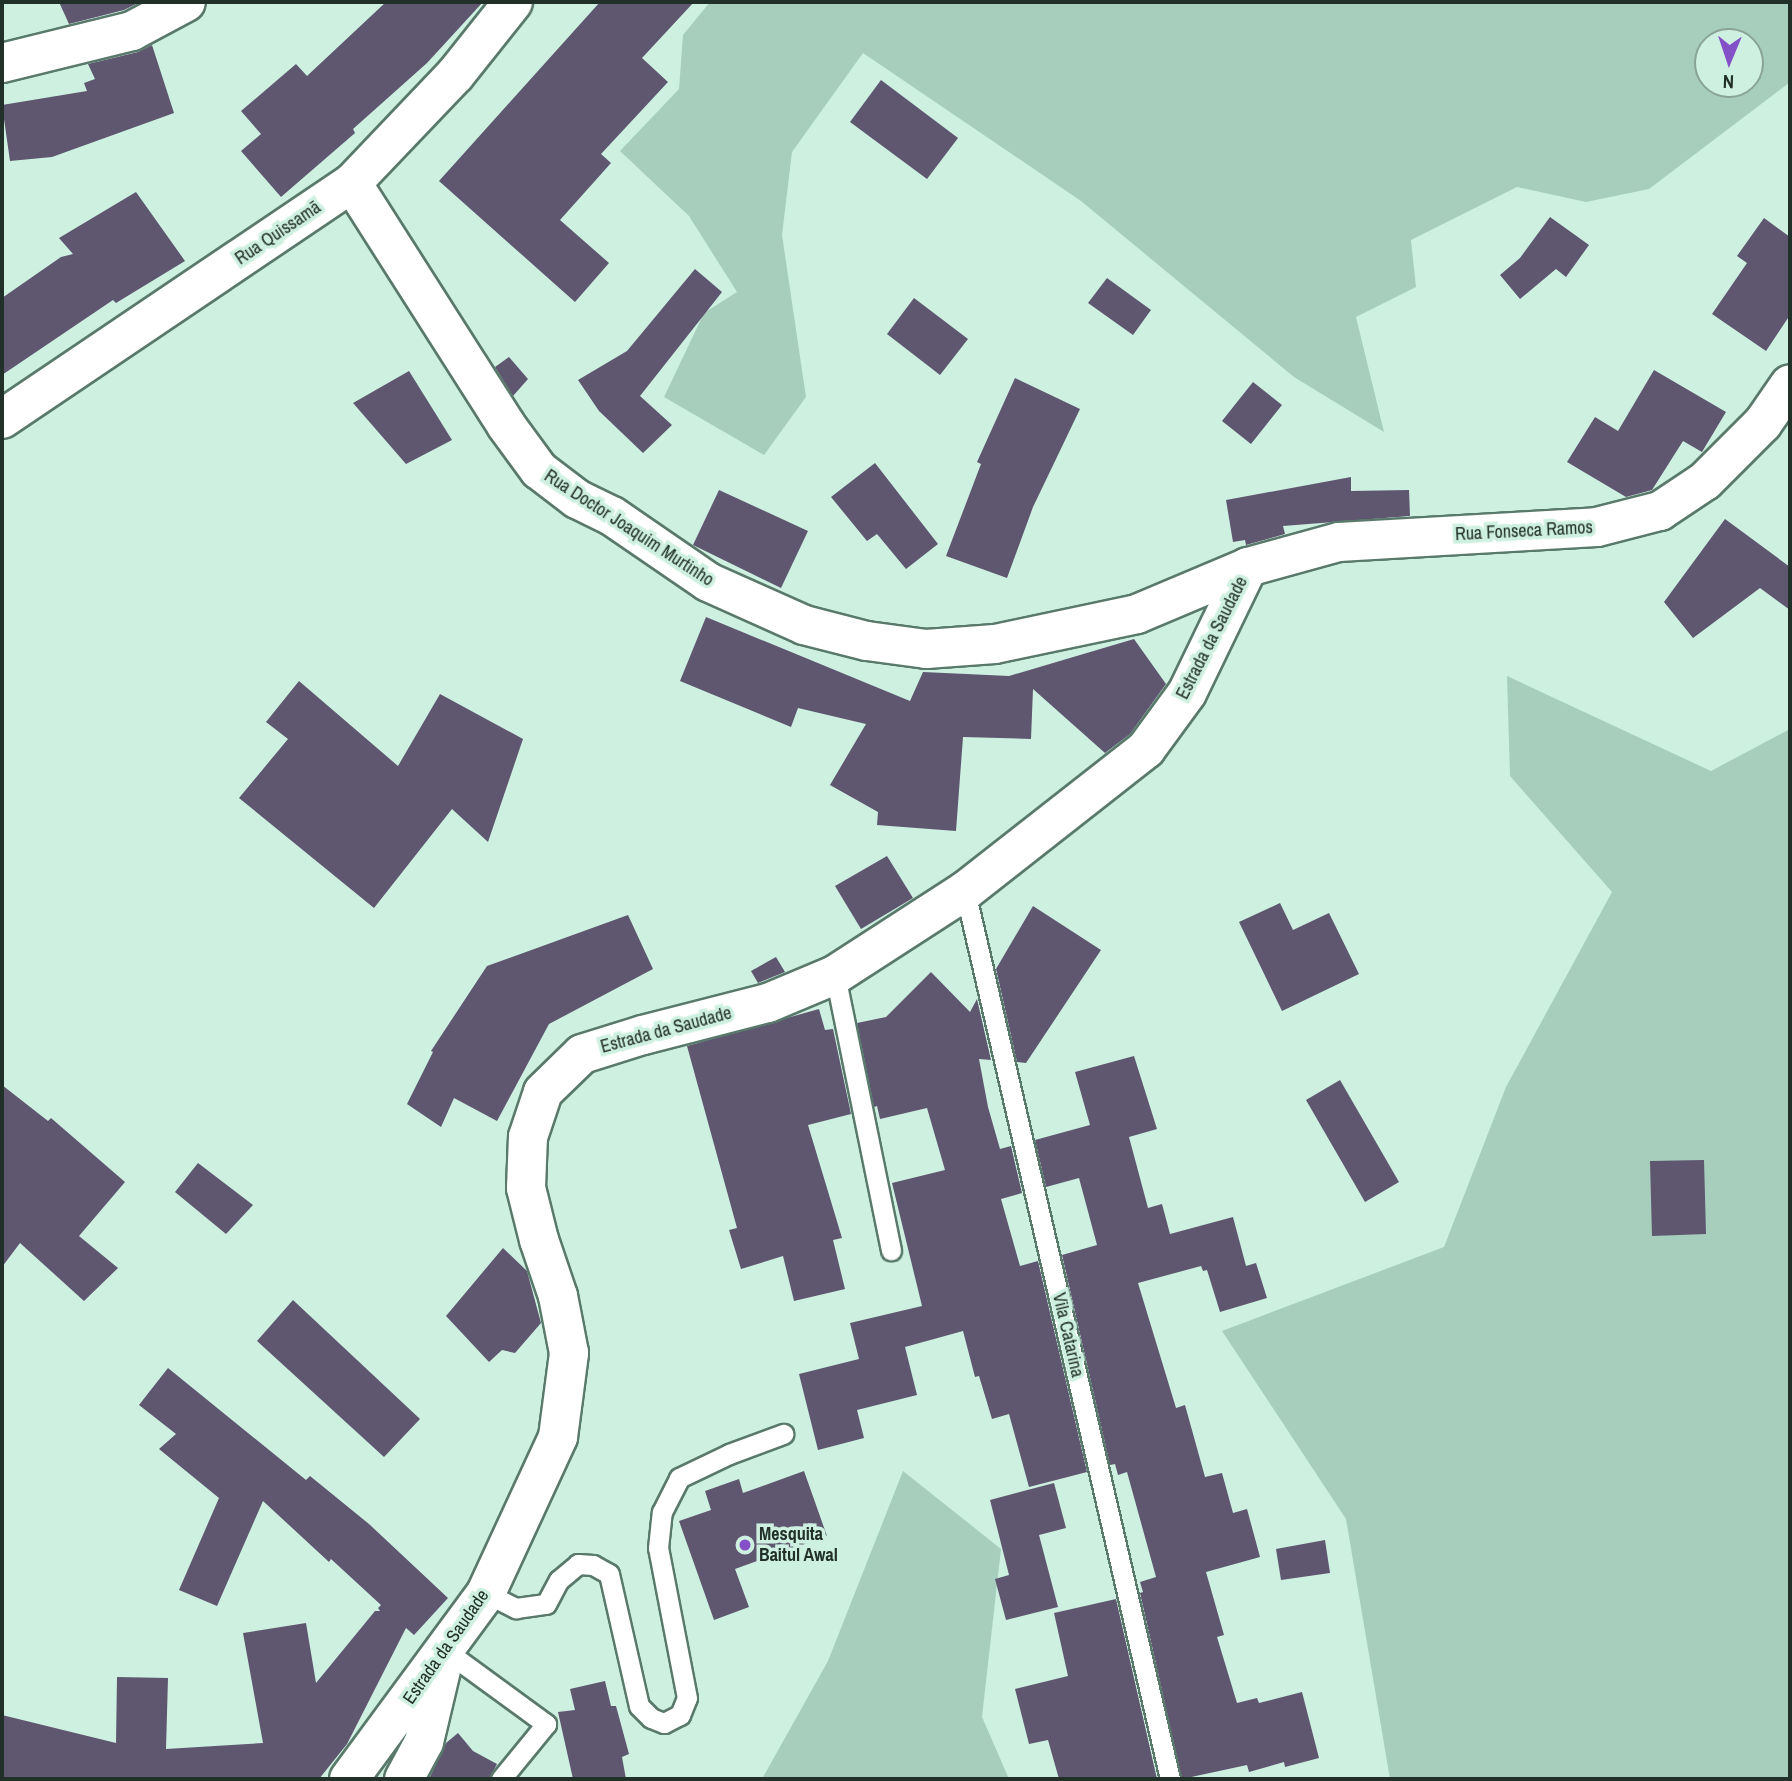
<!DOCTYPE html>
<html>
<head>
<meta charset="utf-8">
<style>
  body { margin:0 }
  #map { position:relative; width:1792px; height:1781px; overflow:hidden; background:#cdf0e0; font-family:"Archivo Narrow",sans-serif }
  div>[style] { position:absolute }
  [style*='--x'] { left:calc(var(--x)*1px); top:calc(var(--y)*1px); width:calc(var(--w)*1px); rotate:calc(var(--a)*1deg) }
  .green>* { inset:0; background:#a7cebc }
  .building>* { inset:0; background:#5f5670 }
  .roads { filter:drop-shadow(2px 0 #59796b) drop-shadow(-2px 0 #59796b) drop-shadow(0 2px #59796b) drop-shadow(0 -2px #59796b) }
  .lane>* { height:19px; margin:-9.5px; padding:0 9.5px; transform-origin:9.5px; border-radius:9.5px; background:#fff }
  .street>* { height:38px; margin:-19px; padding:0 19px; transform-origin:19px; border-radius:19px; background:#fff }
  .secondary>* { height:38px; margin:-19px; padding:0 19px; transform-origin:19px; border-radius:19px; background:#fff }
  .dots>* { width:19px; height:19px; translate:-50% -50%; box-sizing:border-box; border:4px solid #cdf0e0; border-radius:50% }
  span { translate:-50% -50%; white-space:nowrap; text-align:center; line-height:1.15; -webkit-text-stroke:7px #cdf0e0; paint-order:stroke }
  .street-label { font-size:18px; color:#22302a }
  .poi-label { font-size:18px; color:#22302a; font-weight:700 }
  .left { translate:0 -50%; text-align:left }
  .frame { position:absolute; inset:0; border:4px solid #22302a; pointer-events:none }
  .north { position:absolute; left:1694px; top:28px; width:70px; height:70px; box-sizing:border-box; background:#cdf0e0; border:2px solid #89a397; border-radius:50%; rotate:182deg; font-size:19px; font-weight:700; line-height:28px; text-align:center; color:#22302a }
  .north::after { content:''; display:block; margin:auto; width:24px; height:32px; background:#8350c8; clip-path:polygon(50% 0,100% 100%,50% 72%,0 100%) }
</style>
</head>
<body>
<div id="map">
  <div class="green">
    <i style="clip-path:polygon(evenodd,710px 2px,1790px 2px,1790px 78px,1789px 83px,1649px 189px,1586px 202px,1517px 187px,1411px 240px,1416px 287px,1356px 317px,1384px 432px,1294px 377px,1081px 201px,863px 53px,792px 152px,782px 235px,806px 397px,764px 455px,664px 397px,704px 313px,737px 292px,689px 216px,620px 151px,679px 89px,683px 35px,710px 2px,1708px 42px,1750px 42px,1750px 84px,1708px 84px,1708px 42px)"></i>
    <i style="clip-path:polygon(1507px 676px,1711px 771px,1790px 729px,1790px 1779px,1390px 1779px,1346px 1519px,1222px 1331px,1444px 1247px,1506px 1087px,1612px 892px,1510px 776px)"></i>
    <i style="clip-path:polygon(903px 1471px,1001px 1549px,982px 1717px,1009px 1779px,762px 1779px,828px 1661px)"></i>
  </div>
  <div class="building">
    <i style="clip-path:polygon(59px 2px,136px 2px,136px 4px,124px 10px,69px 24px)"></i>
    <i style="clip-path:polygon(386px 2px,483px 2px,427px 63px,353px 129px,355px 133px,281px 197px,241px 151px,261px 134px,241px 111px,296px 64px,307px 76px)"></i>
    <i style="clip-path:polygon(600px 2px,694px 2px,642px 58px,668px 82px,601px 154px,611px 163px,560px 220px,609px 263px,575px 302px,439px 181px)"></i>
    <i style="clip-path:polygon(152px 45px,174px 113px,52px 157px,10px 161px,2px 105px,87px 91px,84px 83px,95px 79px,88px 64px,138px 52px)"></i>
    <i style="clip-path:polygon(881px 80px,958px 138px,927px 179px,850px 122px)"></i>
    <i style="clip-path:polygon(136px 192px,185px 261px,116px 303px,113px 300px,2px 375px,2px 298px,61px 257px,73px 254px,59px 238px)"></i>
    <i style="clip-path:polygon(1550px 217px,1589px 245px,1566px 277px,1556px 269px,1520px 299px,1500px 275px,1520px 258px)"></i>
    <i style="clip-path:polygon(1764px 218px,1790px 237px,1790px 315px,1766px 351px,1712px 314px,1747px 263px,1737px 256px)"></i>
    <i style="clip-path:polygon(695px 269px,722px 292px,640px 396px,672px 425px,643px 453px,599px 411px,578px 380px,627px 351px)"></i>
    <i style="clip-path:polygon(1107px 278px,1151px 310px,1133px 335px,1088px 303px)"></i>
    <i style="clip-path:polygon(914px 298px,968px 339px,940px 375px,887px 334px)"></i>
    <i style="clip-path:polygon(509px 357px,528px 379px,513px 396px,495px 367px)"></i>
    <i style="clip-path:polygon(1654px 370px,1726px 412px,1702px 452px,1683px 441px,1652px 490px,1626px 497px,1567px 462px,1595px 417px,1618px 431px)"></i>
    <i style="clip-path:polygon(409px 371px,452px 440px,406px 464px,353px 403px)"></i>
    <i style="clip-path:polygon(1015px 378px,1080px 409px,1033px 507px,1007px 578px,946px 556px,981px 464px,977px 462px)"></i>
    <i style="clip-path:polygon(1253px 382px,1282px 405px,1251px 444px,1222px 421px)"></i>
    <i style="clip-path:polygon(875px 463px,938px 544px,906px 569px,877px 534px,867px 541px,831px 497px)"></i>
    <i style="clip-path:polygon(1351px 477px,1351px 491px,1409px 490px,1410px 516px,1283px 526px,1285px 534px,1246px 545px,1245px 540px,1233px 542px,1226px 500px)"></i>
    <i style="clip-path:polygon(719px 490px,808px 531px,781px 588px,693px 545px)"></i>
    <i style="clip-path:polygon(1725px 519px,1790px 567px,1790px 610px,1760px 588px,1693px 638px,1664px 602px)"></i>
    <i style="clip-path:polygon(706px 617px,910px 701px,923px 672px,1009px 676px,1134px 639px,1166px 684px,1130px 734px,1105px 753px,1033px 689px,1031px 739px,963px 737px,956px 831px,877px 825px,878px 812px,830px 785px,866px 724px,798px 708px,791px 727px,680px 681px)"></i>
    <i style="clip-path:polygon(299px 681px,398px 766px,440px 694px,523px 739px,488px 842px,452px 809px,374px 908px,239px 798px,288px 739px,266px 722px)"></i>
    <i style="clip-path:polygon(887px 856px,913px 898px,861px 929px,835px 886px)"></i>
    <i style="clip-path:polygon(1280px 903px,1293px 930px,1329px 913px,1359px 974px,1282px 1011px,1239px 922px)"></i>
    <i style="clip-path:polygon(1033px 906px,1101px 950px,1026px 1063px,1017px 1062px,996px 969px)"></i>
    <i style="clip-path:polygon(628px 915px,653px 969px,549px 1024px,497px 1121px,454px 1098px,441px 1127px,407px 1104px,433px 1052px,431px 1051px,487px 966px)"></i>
    <i style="clip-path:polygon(776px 957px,785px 972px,758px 983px,751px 971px)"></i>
    <i style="clip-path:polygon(931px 972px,970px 1012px,977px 999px,991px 1060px,979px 1059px,988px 1107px,1000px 1149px,1011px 1146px,1022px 1193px,1001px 1199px,1020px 1266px,1038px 1261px,1087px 1472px,1029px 1487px,1009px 1414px,992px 1419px,979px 1376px,975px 1377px,963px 1331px,905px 1347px,917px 1395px,857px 1410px,864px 1438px,818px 1450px,799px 1374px,859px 1359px,850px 1323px,922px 1306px,892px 1183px,945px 1170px,927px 1108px,880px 1119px,877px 1106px,874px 1107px,857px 1023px,886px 1017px)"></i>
    <i style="clip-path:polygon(819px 1009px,825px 1030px,833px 1029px,851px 1114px,808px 1125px,842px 1238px,833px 1240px,845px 1289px,794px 1301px,783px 1256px,741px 1269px,729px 1230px,737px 1228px,687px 1046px)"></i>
    <i style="clip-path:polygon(1134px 1056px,1157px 1129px,1129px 1137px,1148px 1208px,1162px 1204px,1170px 1234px,1233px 1217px,1246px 1266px,1256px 1263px,1267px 1298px,1220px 1312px,1207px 1270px,1203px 1271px,1201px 1266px,1138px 1283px,1176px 1408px,1185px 1405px,1205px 1477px,1222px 1473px,1233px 1513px,1247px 1509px,1260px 1557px,1206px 1572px,1224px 1635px,1217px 1637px,1237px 1703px,1257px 1698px,1259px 1703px,1302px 1692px,1319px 1758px,1285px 1767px,1284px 1762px,1249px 1772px,1247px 1765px,1182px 1779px,1140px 1593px,1143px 1592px,1140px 1582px,1156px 1577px,1127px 1472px,1118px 1475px,1115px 1464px,1110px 1465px,1062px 1255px,1097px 1245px,1079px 1178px,1046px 1187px,1035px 1140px,1090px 1125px,1075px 1072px)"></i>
    <i style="clip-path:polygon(1340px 1080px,1399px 1182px,1365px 1202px,1306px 1100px)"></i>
    <i style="clip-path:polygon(2px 1085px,48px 1121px,51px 1118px,125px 1182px,79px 1236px,118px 1268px,84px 1301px,20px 1243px,2px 1267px)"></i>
    <i style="clip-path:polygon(1704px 1160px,1706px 1234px,1652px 1236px,1650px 1161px)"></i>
    <i style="clip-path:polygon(198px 1163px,253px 1205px,226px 1234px,175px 1192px)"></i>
    <i style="clip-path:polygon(503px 1248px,527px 1271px,541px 1323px,515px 1353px,502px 1350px,489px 1362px,446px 1316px)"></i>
    <i style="clip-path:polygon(293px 1300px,420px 1419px,384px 1457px,257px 1341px)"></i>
    <i style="clip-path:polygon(168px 1368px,306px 1480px,310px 1476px,369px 1524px,448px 1598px,414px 1635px,406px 1628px,347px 1744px,319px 1779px,2px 1779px,2px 1715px,116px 1743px,117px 1677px,168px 1678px,166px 1749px,263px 1743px,243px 1633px,306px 1623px,316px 1683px,375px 1611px,380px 1611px,378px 1608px,381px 1605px,331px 1559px,329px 1562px,263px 1501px,217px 1606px,179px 1590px,219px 1498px,159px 1449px,176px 1434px,139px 1405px)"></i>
    <i style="clip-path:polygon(804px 1471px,827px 1536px,735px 1569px,749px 1607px,714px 1620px,679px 1521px,711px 1510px,705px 1491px,739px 1479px,743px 1493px)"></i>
    <i style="clip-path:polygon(1054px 1483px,1066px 1528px,1039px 1535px,1058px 1607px,1006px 1620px,995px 1579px,1009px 1575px,990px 1500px)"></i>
    <i style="clip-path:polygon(1325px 1540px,1330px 1573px,1281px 1580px,1276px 1549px)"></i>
    <i style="clip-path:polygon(1116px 1599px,1157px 1779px,1059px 1779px,1048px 1740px,1029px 1744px,1015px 1689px,1068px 1676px,1054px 1613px)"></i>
    <i style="clip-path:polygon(605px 1681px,611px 1706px,616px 1706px,629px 1754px,622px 1757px,626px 1779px,573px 1779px,558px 1712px,575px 1710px,570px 1689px)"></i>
    <i style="clip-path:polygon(458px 1733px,473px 1751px,497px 1764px,489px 1779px,429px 1779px,446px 1743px)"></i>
  </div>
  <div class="roads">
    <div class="lane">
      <i style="--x:965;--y:891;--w:911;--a:77"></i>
      <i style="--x:835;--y:975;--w:281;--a:78.5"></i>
      <i style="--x:486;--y:1593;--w:34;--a:27"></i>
      <i style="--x:516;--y:1608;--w:30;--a:-8"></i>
      <i style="--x:546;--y:1604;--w:27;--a:-62"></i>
      <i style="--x:559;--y:1580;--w:25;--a:-40"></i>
      <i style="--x:578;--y:1564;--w:15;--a:4"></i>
      <i style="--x:593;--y:1565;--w:18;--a:29"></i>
      <i style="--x:609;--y:1574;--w:135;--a:77.2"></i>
      <i style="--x:639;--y:1706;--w:17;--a:45"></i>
      <i style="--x:651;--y:1718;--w:14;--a:21"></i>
      <i style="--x:664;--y:1723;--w:18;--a:-27"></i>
      <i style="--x:680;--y:1715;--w:18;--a:-68"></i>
      <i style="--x:687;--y:1698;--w:153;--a:-100.9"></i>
      <i style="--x:658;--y:1548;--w:36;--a:-84"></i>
      <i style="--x:662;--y:1512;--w:38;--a:-63"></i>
      <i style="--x:679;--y:1478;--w:55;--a:-25.6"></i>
      <i style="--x:729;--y:1454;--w:58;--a:-20.3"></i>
      <i style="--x:446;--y:1651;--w:124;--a:36.1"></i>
      <i style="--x:546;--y:1724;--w:71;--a:129.3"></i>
    </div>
    <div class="street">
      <i style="--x:2;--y:63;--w:134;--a:-13.8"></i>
      <i style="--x:132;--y:31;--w:61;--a:-28.2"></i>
      <i style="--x:349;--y:1779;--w:231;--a:-53.6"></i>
      <i style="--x:486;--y:1593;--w:172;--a:-65.2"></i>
      <i style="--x:558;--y:1437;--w:85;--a:-82.5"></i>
      <i style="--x:569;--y:1353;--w:58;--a:-100.9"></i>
      <i style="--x:558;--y:1296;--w:59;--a:-108.7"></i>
      <i style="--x:539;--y:1240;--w:54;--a:-104"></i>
      <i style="--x:526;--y:1188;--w:51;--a:-87.8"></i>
      <i style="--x:528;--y:1137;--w:47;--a:-71.6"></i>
      <i style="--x:543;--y:1092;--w:54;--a:-44.3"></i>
      <i style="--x:582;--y:1054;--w:64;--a:-17.3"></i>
      <i style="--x:643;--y:1035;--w:129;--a:-14.4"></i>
      <i style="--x:768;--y:1003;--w:73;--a:-22.7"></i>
      <i style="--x:835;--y:975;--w:155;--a:-32.9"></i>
      <i style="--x:965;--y:891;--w:230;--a:-38.1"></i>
      <i style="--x:1146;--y:749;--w:69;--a:-53.8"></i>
      <i style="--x:1187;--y:693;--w:140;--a:-64.2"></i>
      <i style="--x:404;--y:1779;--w:42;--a:-61.6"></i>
      <i style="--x:424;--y:1742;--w:78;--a:-76.7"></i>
    </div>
    <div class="secondary">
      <i style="--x:352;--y:183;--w:287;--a:57.5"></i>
      <i style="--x:506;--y:425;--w:56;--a:53.7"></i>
      <i style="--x:539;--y:470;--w:48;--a:37.3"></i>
      <i style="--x:577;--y:499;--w:39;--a:26"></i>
      <i style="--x:612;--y:516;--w:116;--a:34.5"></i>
      <i style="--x:708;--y:582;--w:105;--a:24.1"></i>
      <i style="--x:804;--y:625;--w:65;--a:14.3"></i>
      <i style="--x:867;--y:641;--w:60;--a:7.7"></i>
      <i style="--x:926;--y:649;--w:69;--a:-4.1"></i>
      <i style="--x:995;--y:644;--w:145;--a:-11.9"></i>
      <i style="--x:1137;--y:614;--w:121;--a:-22.9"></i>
      <i style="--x:1248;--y:567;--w:94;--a:-15.4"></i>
      <i style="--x:1339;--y:542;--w:258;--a:-3.3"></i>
      <i style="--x:1597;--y:527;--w:65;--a:-14.3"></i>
      <i style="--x:1660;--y:511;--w:54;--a:-33.7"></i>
      <i style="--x:1705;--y:481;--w:82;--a:-45"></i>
      <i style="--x:1763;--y:423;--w:47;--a:-55.3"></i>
      <i style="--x:2;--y:419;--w:422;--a:-34"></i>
      <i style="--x:352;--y:183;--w:149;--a:-46.4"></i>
      <i style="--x:455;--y:75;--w:93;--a:-51.5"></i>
    </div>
  </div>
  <div class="dots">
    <i style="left:745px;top:1545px;background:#8350c8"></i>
  </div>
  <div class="street-label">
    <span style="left:278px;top:233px;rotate:-34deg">Rua Quissamã</span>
    <span style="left:629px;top:528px;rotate:33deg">Rua Doctor Joaquim Murtinho</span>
    <span style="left:1524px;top:531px;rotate:-3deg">Rua Fonseca Ramos</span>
    <span style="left:1212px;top:638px;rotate:-63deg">Estrada da Saudade</span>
    <span style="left:666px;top:1030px;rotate:-15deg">Estrada da Saudade</span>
    <span style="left:1068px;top:1335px;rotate:77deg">Vila Catarina</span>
    <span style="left:446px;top:1647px;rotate:-55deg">Estrada da Saudade</span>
  </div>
  <div class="poi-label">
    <span class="left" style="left:759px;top:1545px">Mesquita<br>Baitul Awal</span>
  </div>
  <div class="frame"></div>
  <div class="north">N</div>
</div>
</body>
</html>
